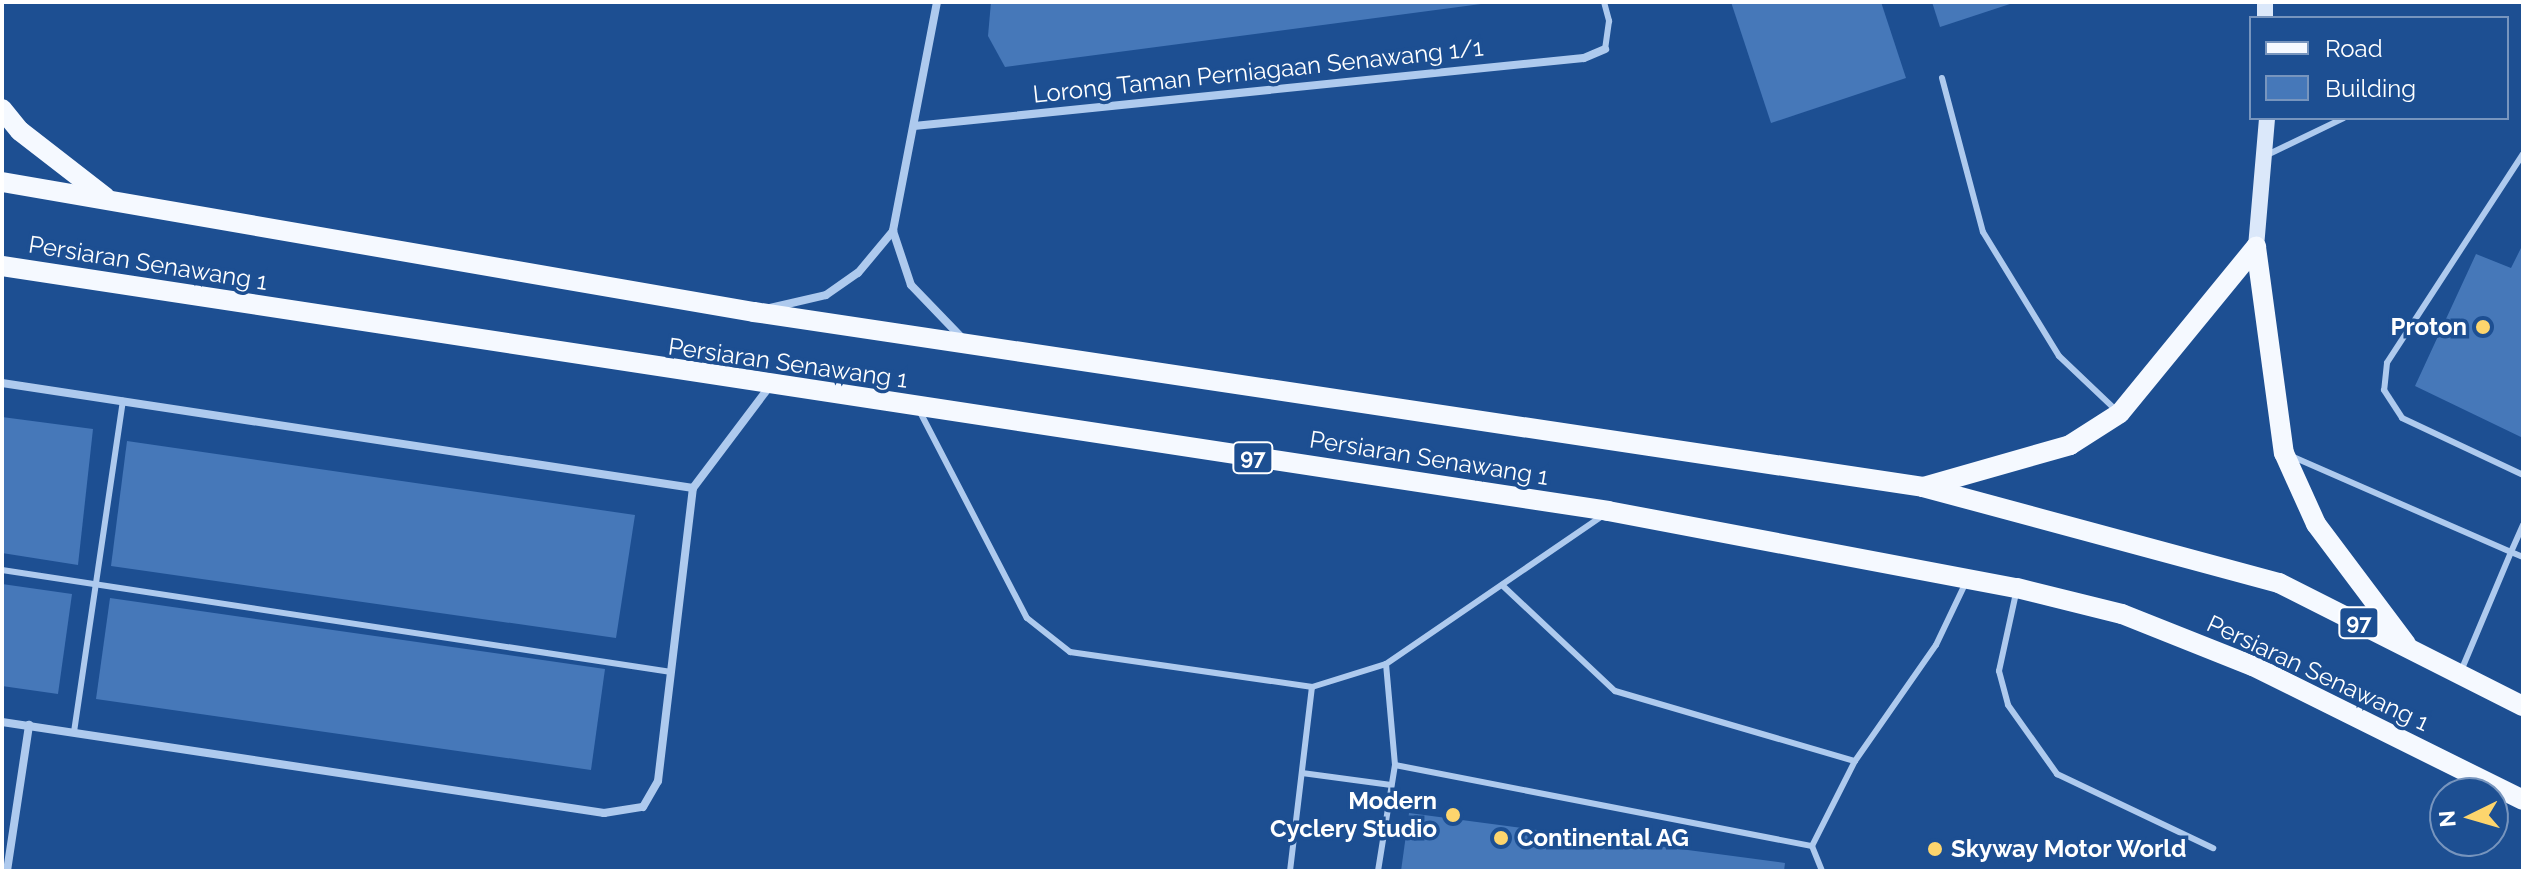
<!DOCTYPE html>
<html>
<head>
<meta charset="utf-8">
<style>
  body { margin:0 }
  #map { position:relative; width:2525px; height:873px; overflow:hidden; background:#1d4f92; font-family:Raleway,sans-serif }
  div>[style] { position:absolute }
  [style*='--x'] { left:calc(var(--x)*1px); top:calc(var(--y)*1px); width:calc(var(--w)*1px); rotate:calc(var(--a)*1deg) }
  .building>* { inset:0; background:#4678b9 }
  .lane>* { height:6px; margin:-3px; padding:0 3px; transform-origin:3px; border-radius:3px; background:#aecaee }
  .street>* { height:8px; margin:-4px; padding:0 4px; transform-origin:4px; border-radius:4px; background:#aecaee }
  .secondary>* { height:16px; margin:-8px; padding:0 8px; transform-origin:8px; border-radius:8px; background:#dbe8fa }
  .primary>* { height:20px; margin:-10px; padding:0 10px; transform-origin:10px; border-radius:10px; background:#f5f9ff }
  .dots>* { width:22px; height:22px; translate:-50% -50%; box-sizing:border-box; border:4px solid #1d4f92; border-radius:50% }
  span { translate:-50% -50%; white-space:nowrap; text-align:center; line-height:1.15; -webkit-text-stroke:7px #1d4f92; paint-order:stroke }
  .shield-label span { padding:2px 6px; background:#1d4f92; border:2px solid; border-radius:6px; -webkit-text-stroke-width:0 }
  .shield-label { font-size:22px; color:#fff; font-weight:700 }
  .street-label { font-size:24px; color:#fff }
  .poi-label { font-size:24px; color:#fff; font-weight:700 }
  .right { translate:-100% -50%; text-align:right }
  .left { translate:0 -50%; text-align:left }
  .frame { position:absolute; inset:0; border:4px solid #fff; pointer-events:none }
  .legend { position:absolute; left:2249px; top:16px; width:260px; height:104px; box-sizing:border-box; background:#1d4f92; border:2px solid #7795be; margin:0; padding:10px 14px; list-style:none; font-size:24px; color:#fff }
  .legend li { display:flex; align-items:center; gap:16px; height:40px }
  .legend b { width:40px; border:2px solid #7795be }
  .north { position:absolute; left:2429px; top:777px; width:80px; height:80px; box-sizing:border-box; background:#1d4f92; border:2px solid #7795be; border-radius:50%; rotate:265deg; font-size:22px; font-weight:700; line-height:32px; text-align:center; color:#fff }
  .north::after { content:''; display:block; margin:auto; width:28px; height:36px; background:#fdd56d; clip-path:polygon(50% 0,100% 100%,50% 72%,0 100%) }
</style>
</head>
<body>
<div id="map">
  <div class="building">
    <i style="clip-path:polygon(991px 2px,1481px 2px,1481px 4px,1005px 67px,988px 36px)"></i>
    <i style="clip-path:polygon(1731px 2px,1881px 2px,1906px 78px,1771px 123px)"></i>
    <i style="clip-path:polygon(1932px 2px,2013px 2px,2013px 3px,1940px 27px)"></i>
    <i style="clip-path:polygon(2523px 244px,2523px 438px,2415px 386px,2476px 254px,2511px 268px)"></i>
    <i style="clip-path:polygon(2px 417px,93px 429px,78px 565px,2px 553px)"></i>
    <i style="clip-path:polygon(127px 441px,635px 515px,616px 638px,111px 566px)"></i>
    <i style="clip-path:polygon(2px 584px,72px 594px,58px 694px,2px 686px)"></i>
    <i style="clip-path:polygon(110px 598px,605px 669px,591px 770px,96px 699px)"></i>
    <i style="clip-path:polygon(1409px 813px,1785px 863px,1784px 871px,1401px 871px)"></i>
  </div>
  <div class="lane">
    <i style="--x:1604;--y:2;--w:20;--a:75"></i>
    <i style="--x:1609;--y:21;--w:28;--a:98"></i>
    <i style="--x:1942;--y:78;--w:159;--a:75.1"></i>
    <i style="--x:1983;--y:232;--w:145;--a:58.5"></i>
    <i style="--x:2059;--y:356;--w:80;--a:43.5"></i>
    <i style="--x:2523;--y:154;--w:249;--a:123.1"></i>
    <i style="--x:2387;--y:363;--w:27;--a:96"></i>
    <i style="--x:2384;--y:390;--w:33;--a:57"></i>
    <i style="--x:2402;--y:418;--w:134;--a:25.2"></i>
    <i style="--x:2267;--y:155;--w:85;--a:-25.7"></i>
    <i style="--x:919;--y:410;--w:234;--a:62.6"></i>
    <i style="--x:1027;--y:618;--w:55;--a:38.3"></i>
    <i style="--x:1070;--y:652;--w:245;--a:8.2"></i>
    <i style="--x:1312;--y:687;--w:77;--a:-17.3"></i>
    <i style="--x:1386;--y:664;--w:262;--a:-34.4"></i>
    <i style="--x:2291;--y:456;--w:240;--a:23.6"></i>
    <i style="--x:2511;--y:552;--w:30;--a:-66"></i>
    <i style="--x:2;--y:570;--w:677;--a:8.67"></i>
    <i style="--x:1502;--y:585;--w:155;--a:43.2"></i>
    <i style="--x:1615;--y:691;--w:250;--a:16.3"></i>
    <i style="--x:2016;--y:593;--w:80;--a:102.3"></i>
    <i style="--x:1999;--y:671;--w:35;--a:75"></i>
    <i style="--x:2008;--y:705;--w:85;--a:54.6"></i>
    <i style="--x:2057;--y:774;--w:173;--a:25.4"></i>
    <i style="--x:1386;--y:664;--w:101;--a:84.9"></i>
    <i style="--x:1395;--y:765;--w:425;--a:11"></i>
    <i style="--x:1812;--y:846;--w:27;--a:68"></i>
    <i style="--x:2461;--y:671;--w:129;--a:-67.2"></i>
    <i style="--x:2511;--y:552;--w:13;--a:23"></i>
    <i style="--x:74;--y:732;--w:335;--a:-81.6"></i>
    <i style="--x:1302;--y:773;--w:90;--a:7.7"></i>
    <i style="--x:1812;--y:846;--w:95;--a:-63.2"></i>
    <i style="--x:1855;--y:761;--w:141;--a:-55.1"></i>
    <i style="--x:1936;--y:645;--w:70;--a:-64.5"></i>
    <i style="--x:1290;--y:871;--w:185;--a:-83.2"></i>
    <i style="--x:1378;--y:871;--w:107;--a:-80.9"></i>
  </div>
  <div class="street">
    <i style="--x:937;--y:2;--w:233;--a:100.9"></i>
    <i style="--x:893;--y:231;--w:57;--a:71.6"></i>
    <i style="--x:911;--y:285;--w:72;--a:46.1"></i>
    <i style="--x:914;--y:126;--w:673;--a:-5.8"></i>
    <i style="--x:1584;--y:58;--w:23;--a:-23"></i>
    <i style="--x:770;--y:308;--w:57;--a:-13.1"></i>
    <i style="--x:826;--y:295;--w:39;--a:-35"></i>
    <i style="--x:858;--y:273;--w:55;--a:-50.2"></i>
    <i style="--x:2;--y:383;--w:699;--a:8.64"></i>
    <i style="--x:2;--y:722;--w:609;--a:8.6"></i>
    <i style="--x:604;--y:813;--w:39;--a:-9"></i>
    <i style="--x:643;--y:807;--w:30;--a:-60"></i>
    <i style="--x:658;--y:781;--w:295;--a:-83.2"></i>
    <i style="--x:693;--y:488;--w:126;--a:-53"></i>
    <i style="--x:7;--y:871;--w:148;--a:-81.4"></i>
  </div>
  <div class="secondary">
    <i style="--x:2265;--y:2;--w:16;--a:90"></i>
    <i style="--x:2256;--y:247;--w:129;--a:-85.1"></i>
  </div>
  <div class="primary">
    <i style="--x:2;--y:109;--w:28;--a:51"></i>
    <i style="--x:20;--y:131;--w:108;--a:37.8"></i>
    <i style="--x:2;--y:182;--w:763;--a:9.81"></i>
    <i style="--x:754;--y:312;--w:1182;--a:8.51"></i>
    <i style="--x:1923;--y:487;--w:369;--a:15.1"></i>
    <i style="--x:2279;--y:583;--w:273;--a:26.8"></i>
    <i style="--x:2256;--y:247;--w:208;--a:82.3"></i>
    <i style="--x:2284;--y:453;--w:78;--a:65.7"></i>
    <i style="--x:2316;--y:524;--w:150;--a:53.1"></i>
    <i style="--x:2;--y:266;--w:1625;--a:8.67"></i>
    <i style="--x:1608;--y:511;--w:416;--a:10.7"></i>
    <i style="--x:2017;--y:588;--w:108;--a:13.9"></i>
    <i style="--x:2122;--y:614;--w:141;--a:21.7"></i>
    <i style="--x:2253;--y:666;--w:301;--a:26.4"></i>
    <i style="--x:1923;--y:487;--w:153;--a:-15.9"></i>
    <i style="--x:2070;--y:445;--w:59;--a:-32.6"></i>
    <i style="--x:2120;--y:413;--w:215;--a:-50.7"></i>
  </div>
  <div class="dots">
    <i style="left:2483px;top:327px;background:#fdd56d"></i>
    <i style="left:1453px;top:815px;background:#fdd56d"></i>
    <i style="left:1501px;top:838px;background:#fdd56d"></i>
    <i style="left:1935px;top:849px;background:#fdd56d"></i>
  </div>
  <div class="shield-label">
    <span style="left:1253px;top:458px">97</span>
    <span style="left:2359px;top:623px">97</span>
  </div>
  <div class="street-label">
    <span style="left:1258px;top:71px;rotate:-6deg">Lorong Taman Perniagaan Senawang 1/1</span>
    <span style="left:148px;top:263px;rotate:9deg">Persiaran Senawang 1</span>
    <span style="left:788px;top:363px;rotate:8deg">Persiaran Senawang 1</span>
    <span style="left:1429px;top:458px;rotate:9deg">Persiaran Senawang 1</span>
    <span style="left:2318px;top:673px;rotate:25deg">Persiaran Senawang 1</span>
  </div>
  <div class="poi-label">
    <span class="right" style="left:2467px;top:327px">Proton</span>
    <span class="right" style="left:1437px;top:815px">Modern<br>Cyclery Studio</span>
    <span class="left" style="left:1517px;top:838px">Continental AG</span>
    <span class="left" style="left:1951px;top:849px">Skyway Motor World</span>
  </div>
  <div class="frame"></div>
  <ul class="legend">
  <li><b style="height:10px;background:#f5f9ff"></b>Road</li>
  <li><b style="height:22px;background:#4678b9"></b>Building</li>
  </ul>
  <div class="north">N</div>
</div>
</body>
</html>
